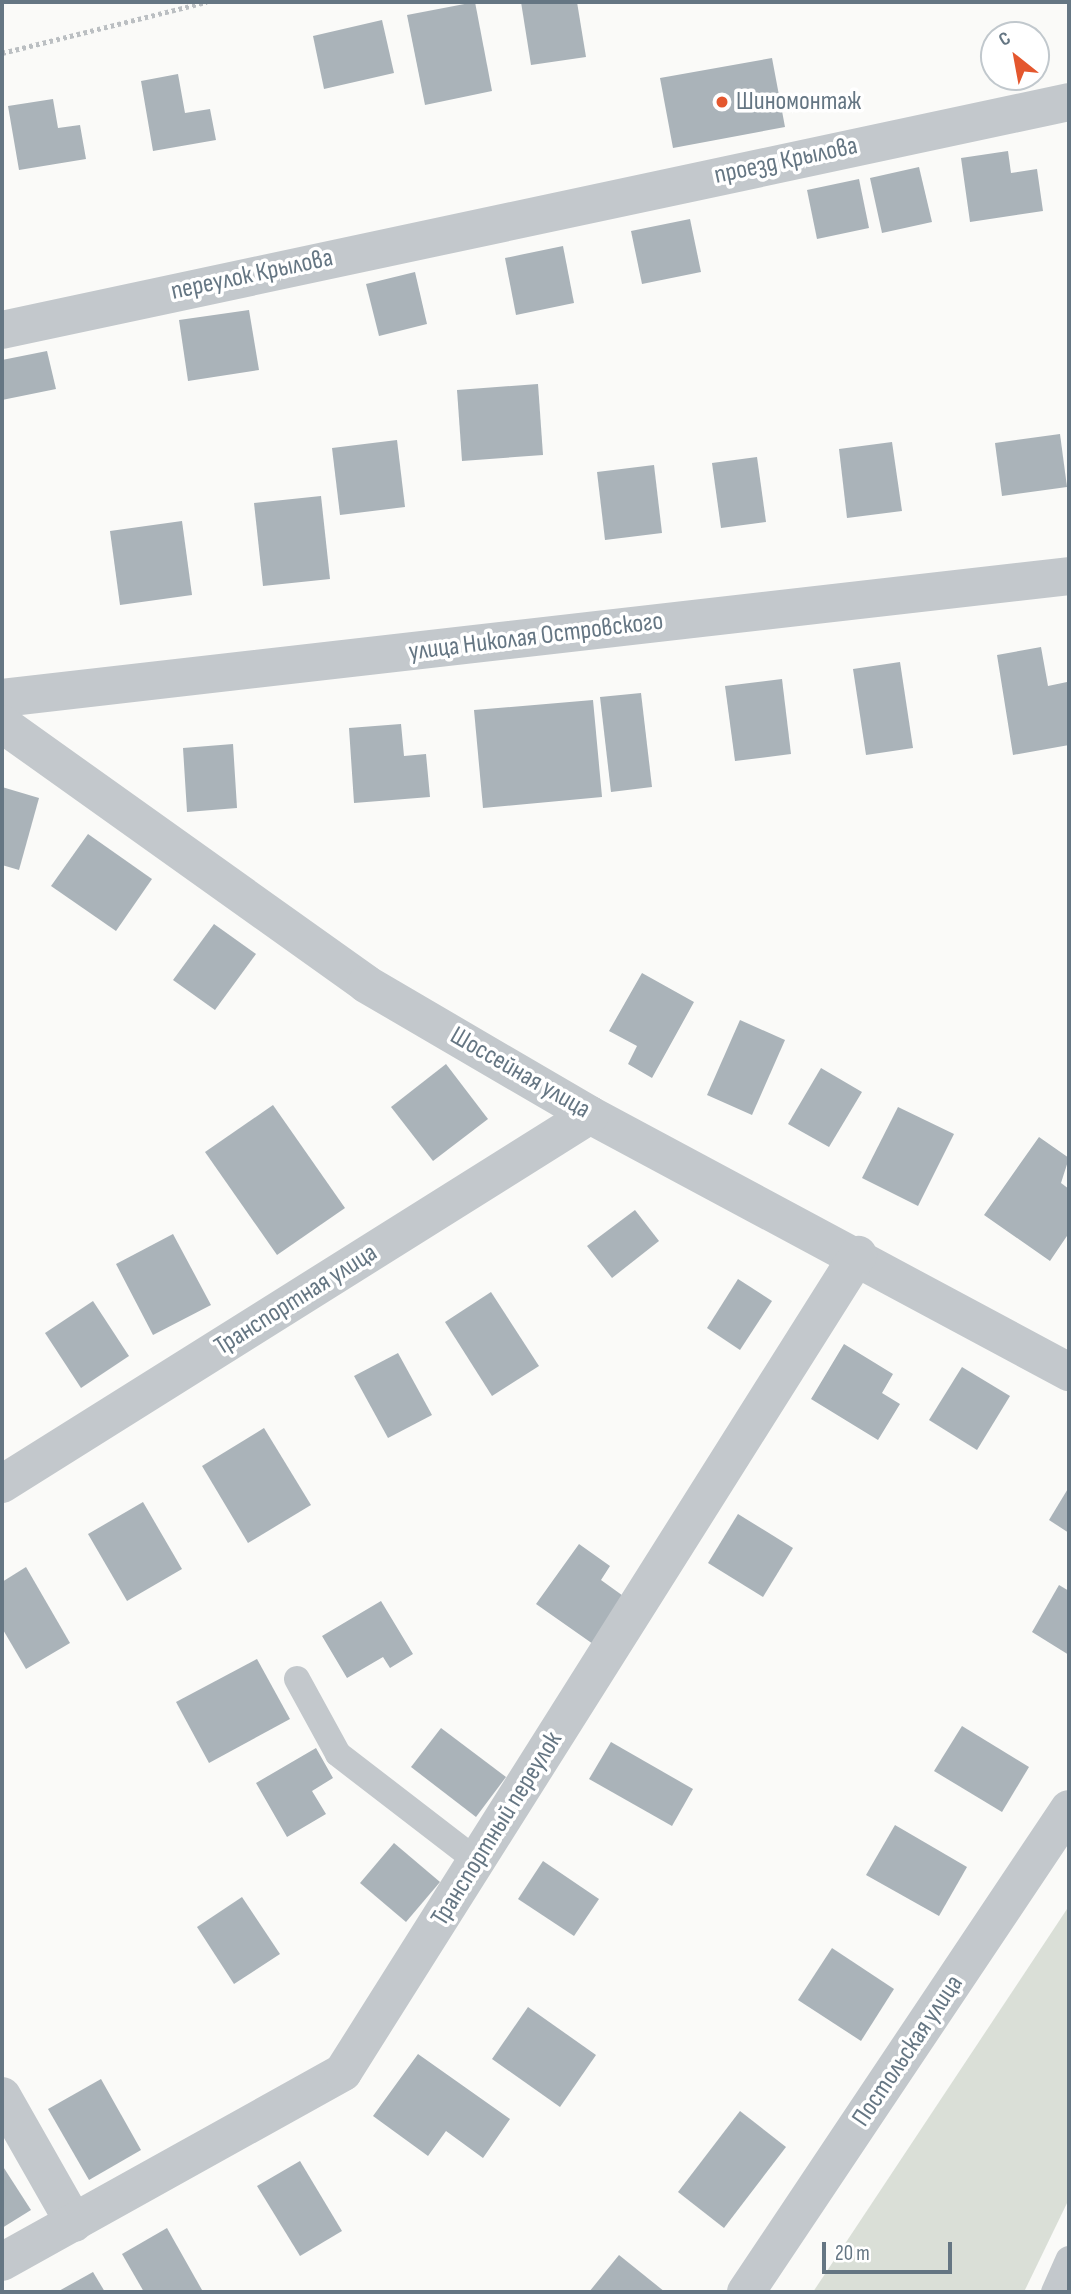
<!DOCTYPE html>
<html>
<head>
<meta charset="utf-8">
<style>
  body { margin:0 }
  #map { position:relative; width:1071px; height:2294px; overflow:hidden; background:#fafaf8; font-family:"Sofia Sans Condensed",sans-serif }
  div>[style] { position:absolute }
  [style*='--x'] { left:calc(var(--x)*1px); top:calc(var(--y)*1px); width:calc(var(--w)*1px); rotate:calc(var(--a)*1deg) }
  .green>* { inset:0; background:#dadfd7 }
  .building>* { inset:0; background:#aab3b9 }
  .path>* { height:4.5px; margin-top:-2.25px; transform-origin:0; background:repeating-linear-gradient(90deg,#bbbfc2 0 3.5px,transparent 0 7px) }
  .service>* { height:26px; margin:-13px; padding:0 13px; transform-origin:13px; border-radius:13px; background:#c3c8cc }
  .minor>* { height:38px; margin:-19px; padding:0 19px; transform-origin:19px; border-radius:19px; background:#c3c8cc }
  .dots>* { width:19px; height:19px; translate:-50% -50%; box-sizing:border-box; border:4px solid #fff; border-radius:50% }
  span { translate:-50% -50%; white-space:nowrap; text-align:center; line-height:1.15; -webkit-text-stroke:7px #fff; paint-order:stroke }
  .poi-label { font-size:26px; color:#657683 }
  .left { translate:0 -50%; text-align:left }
  .street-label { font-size:26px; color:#657683 }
  .frame { position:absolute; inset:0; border:4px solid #657683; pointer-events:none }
  .north { position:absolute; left:980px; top:21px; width:70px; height:70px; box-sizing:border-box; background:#fff; border:2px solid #c1c8cd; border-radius:50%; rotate:329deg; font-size:19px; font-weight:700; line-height:28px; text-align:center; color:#657683 }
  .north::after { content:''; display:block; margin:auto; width:24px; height:32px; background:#e4572e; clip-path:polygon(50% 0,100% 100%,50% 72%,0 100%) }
  .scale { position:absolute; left:822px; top:2242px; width:130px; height:32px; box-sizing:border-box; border:4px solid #657683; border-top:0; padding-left:9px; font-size:21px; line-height:24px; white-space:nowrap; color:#657683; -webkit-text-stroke:5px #fff; paint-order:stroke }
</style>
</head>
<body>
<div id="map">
  <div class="green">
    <i style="clip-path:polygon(1069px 1906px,1069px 2199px,1024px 2292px,813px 2292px)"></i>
  </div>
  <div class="building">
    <i style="clip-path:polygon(475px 2px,492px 91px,425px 105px,407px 15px)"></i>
    <i style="clip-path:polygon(521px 2px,577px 2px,586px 57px,531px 65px)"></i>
    <i style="clip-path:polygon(382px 20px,394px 73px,324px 89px,313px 36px)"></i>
    <i style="clip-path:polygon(772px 58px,785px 127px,673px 148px,660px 78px)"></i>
    <i style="clip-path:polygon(178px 74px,185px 113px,210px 109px,216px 140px,153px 151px,141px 81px)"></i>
    <i style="clip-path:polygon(53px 99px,58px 128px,80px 125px,86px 159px,19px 170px,8px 106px)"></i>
    <i style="clip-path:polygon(1008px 151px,1011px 173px,1037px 169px,1043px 211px,970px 222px,961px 158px)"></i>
    <i style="clip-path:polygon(919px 167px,932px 222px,882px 233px,870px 178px)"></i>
    <i style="clip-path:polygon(859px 179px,869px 228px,817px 239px,807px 190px)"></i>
    <i style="clip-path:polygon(690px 219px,701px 272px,642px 284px,631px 231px)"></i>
    <i style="clip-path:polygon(563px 246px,574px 303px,516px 315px,505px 258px)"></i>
    <i style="clip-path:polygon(415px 272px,427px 324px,379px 336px,366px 284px)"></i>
    <i style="clip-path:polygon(249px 310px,259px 370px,188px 381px,179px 320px)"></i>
    <i style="clip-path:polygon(47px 351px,56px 389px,2px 400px,2px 360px)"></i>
    <i style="clip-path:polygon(538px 384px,543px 455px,462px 461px,457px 390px)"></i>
    <i style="clip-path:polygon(1060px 434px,1067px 487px,1002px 496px,995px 443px)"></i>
    <i style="clip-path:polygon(397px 440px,405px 507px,340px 515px,332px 448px)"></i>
    <i style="clip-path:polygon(892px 442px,902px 511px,847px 518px,839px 449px)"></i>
    <i style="clip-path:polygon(757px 457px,766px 522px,721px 528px,712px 463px)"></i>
    <i style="clip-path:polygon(654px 465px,662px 533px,605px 540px,597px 472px)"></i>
    <i style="clip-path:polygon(321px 496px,330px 579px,263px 586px,254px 503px)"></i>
    <i style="clip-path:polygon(182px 521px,192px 595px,120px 605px,110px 531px)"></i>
    <i style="clip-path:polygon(1041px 647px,1048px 686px,1067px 682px,1069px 745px,1013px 755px,997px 655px)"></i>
    <i style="clip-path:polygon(900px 662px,913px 748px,866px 755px,853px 669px)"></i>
    <i style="clip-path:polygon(782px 679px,791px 754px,735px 761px,725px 686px)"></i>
    <i style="clip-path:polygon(641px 693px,652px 787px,611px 792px,600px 697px)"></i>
    <i style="clip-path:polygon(593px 700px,602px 797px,483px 808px,474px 710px)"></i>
    <i style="clip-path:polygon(401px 724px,404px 756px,426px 754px,430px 797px,354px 803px,349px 728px)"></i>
    <i style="clip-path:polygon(233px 744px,237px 808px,187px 812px,183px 748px)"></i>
    <i style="clip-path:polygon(2px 787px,39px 798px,19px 870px,2px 865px)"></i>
    <i style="clip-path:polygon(88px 834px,152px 879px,116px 931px,51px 886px)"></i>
    <i style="clip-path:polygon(214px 924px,256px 954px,215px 1010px,173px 980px)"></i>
    <i style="clip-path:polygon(642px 973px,694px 1002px,652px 1078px,628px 1064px,637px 1046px,609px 1031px)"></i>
    <i style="clip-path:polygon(740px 1020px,785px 1040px,752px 1115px,707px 1095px)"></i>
    <i style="clip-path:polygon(446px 1064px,488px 1119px,433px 1161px,391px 1107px)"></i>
    <i style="clip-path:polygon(821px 1068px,862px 1092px,829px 1147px,788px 1124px)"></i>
    <i style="clip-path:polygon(273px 1105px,345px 1208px,277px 1255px,205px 1152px)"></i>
    <i style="clip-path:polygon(898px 1107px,954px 1134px,918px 1206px,862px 1178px)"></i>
    <i style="clip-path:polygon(1039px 1137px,1069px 1158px,1061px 1183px,1069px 1189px,1069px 1233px,1050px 1261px,984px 1215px)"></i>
    <i style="clip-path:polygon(635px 1210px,659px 1241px,612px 1278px,587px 1246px)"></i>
    <i style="clip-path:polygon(173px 1234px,211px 1305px,153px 1335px,116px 1264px)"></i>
    <i style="clip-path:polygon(738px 1279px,772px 1301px,740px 1350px,707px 1328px)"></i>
    <i style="clip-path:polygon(491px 1292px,539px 1366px,492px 1396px,445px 1322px)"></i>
    <i style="clip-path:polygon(93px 1301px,129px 1356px,81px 1388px,45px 1333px)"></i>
    <i style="clip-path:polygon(844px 1344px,893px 1374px,882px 1393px,900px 1404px,878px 1440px,811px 1399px)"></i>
    <i style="clip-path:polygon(398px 1353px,432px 1415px,388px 1438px,354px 1376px)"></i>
    <i style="clip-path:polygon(962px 1367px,1010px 1396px,977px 1450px,929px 1420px)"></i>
    <i style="clip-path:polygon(264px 1428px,311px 1505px,248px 1543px,202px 1466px)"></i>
    <i style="clip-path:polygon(1069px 1487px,1069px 1533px,1049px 1520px)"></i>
    <i style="clip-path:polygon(143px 1502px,182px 1569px,127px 1601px,88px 1534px)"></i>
    <i style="clip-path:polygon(738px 1514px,793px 1548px,763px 1597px,708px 1563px)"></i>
    <i style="clip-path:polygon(579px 1544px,610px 1566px,601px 1580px,626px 1598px,593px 1644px,536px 1604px)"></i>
    <i style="clip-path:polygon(26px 1567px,70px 1643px,26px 1669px,2px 1628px,2px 1582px)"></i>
    <i style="clip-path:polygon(1059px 1585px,1069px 1591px,1069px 1655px,1032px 1632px)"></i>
    <i style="clip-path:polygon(381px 1601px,413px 1654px,390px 1668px,383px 1657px,347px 1678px,322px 1636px)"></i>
    <i style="clip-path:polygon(257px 1659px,290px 1719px,209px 1763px,176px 1702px)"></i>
    <i style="clip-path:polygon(962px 1726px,1029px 1767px,1002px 1812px,934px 1771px)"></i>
    <i style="clip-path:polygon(441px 1728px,506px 1777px,476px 1817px,411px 1767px)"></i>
    <i style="clip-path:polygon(611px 1742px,693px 1789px,672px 1826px,589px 1779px)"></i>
    <i style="clip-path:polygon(316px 1748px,333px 1778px,312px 1791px,326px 1814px,287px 1837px,256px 1783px)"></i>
    <i style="clip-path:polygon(895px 1825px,967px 1867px,939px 1916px,866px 1875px)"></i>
    <i style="clip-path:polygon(394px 1843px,440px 1882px,406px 1922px,360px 1883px)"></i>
    <i style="clip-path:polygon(543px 1861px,599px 1899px,574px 1936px,518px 1899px)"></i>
    <i style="clip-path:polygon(242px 1897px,280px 1954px,234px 1984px,197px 1927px)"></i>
    <i style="clip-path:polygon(832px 1948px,894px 1989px,861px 2041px,798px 2000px)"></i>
    <i style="clip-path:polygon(528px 2007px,596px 2055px,560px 2107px,492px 2059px)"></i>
    <i style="clip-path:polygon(418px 2054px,510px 2119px,483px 2158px,446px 2131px,428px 2156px,373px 2116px)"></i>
    <i style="clip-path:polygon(101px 2079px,141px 2150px,89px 2180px,48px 2109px)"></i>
    <i style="clip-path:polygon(740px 2111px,786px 2147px,724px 2228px,678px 2192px)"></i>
    <i style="clip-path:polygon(300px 2161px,342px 2231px,300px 2256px,257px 2186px)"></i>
    <i style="clip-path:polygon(2px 2165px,31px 2210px,2px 2228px)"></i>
    <i style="clip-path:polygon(167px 2228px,202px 2290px,198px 2292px,144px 2292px,122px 2254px)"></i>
    <i style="clip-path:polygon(619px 2255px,665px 2292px,589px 2292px)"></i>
    <i style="clip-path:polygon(93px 2272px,105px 2292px,57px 2292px)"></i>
  </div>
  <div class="path">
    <i style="--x:2;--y:53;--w:211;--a:-14"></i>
  </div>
  <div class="service">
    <i style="--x:297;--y:1679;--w:85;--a:61.3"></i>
    <i style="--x:338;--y:1754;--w:175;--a:37.6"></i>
    <i style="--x:1054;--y:2292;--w:36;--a:-66"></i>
  </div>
  <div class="minor">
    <i style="--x:2;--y:330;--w:1091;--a:-12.06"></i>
    <i style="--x:2;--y:698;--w:1074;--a:-6.52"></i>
    <i style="--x:2;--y:724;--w:447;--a:35.5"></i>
    <i style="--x:366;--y:984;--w:259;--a:30.3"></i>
    <i style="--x:590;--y:1115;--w:544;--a:28.22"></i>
    <i style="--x:2;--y:1484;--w:694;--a:-32.11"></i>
    <i style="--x:2;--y:2096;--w:146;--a:60.4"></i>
    <i style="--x:2;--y:2262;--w:390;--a:-29.1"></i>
    <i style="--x:343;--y:2072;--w:966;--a:-57.77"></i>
    <i style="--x:746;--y:2292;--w:581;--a:-56.23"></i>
  </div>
  <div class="dots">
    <i style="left:722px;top:102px;background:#e4572e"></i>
  </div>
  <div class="poi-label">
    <span class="left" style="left:736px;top:102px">Шиномонтаж</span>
  </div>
  <div class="street-label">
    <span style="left:786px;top:161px;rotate:-12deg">проезд Крылова</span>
    <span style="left:252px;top:275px;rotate:-12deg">переулок Крылова</span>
    <span style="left:536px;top:637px;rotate:-7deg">улица Николая Островского</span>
    <span style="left:520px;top:1073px;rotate:30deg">Шоссейная улица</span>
    <span style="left:296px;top:1300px;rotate:-32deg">Транспортная улица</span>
    <span style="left:497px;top:1829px;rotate:-58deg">Транспортный переулок</span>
    <span style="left:908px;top:2051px;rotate:-56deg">Постольская улица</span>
  </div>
  <div class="frame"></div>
  <div class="north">С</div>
  <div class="scale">20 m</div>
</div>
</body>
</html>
